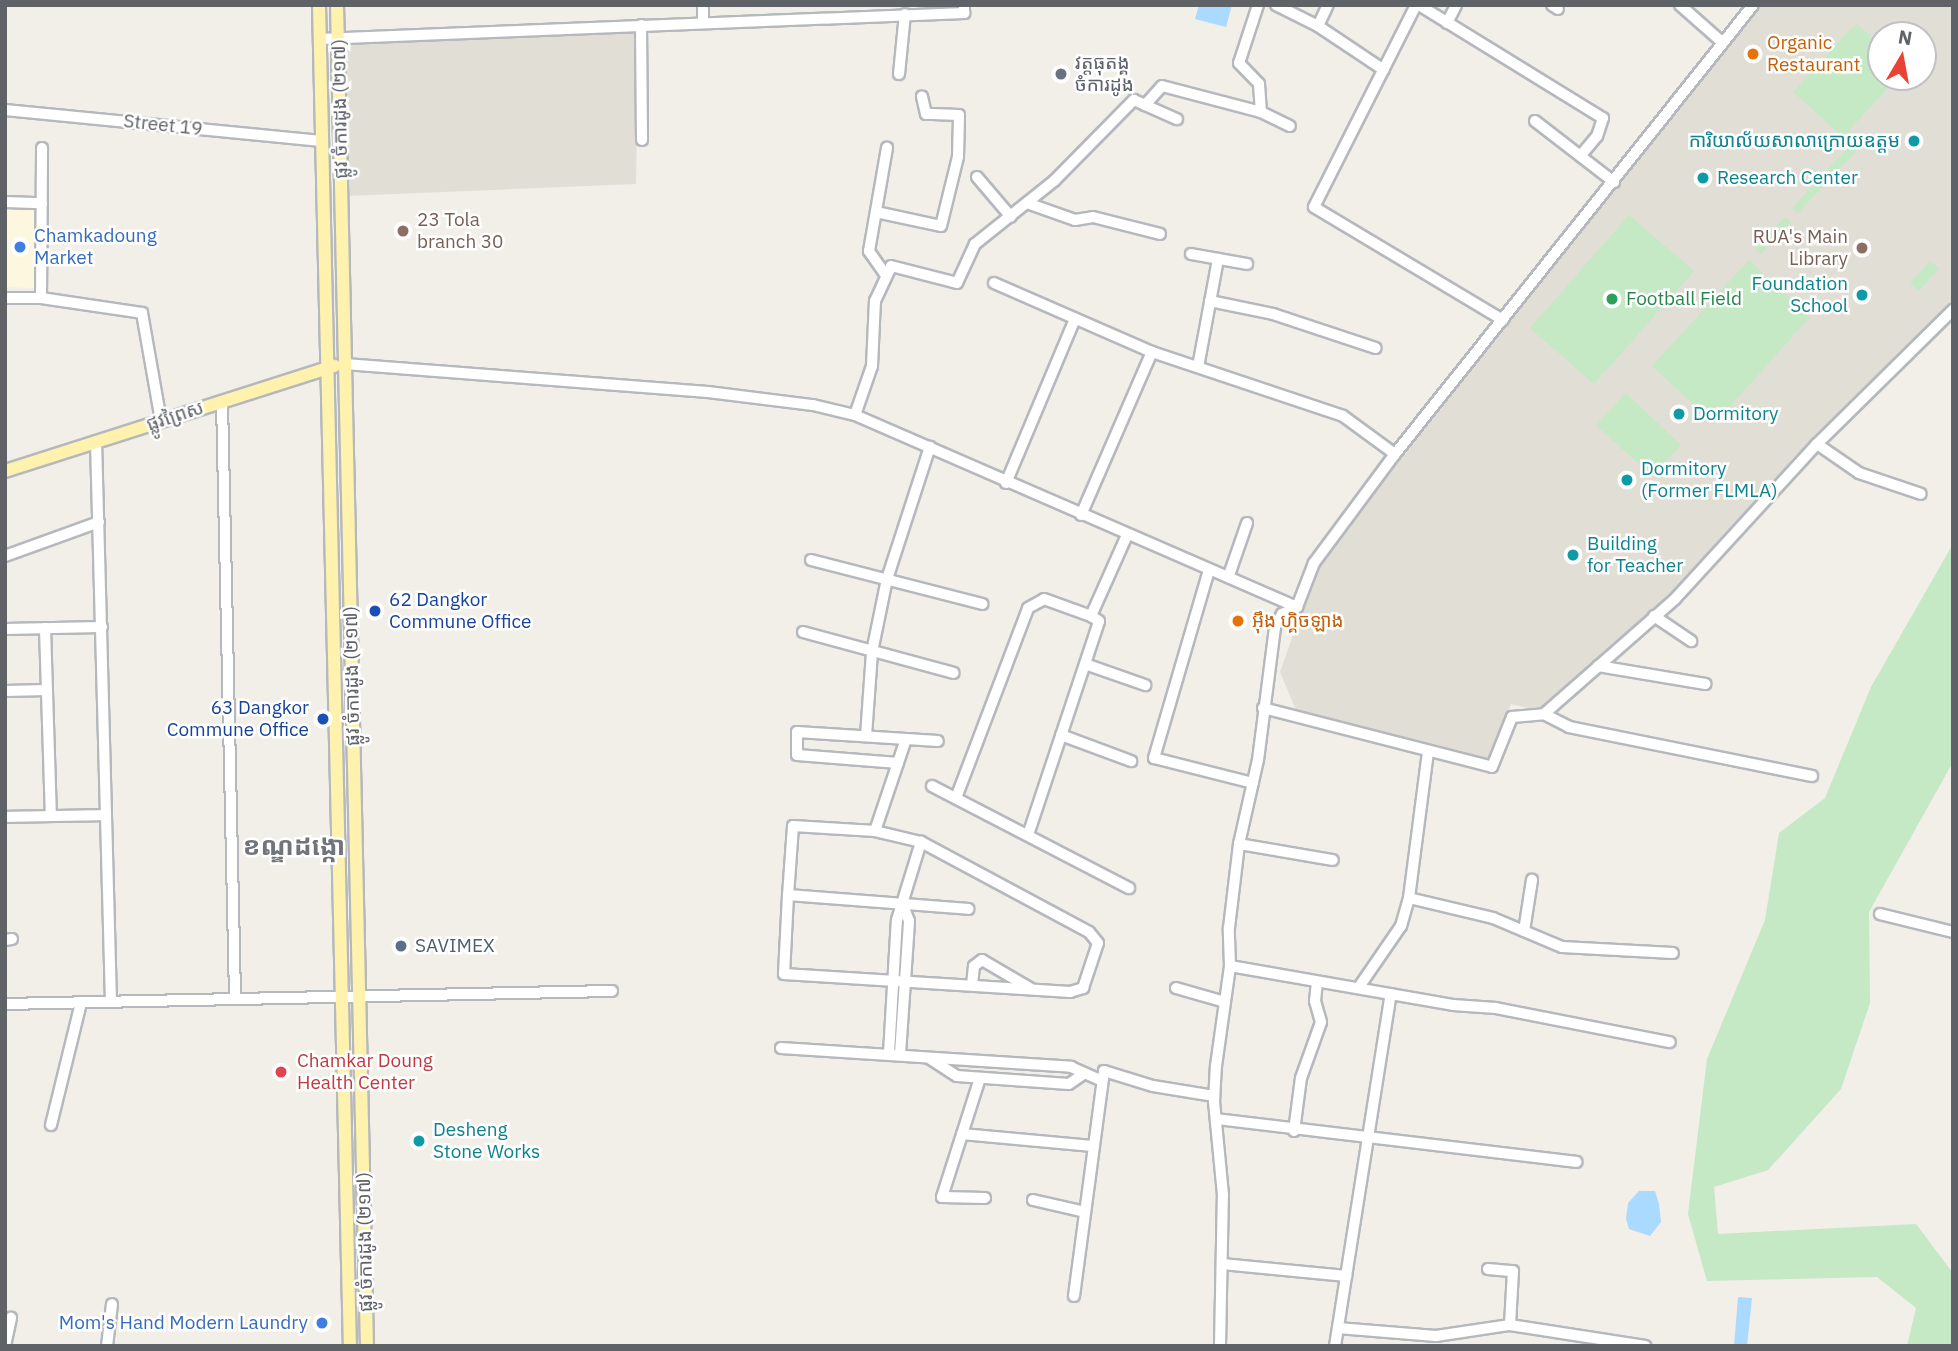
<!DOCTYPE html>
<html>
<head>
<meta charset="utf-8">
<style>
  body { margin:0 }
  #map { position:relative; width:1958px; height:1351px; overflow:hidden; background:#f1efe8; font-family:"IBM Plex Sans","Noto Sans Khmer",sans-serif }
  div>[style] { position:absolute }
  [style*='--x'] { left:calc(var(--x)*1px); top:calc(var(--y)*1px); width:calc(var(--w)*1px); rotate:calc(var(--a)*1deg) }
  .commercial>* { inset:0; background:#fef7e0 }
  .education>* { inset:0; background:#e1ded6 }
  .green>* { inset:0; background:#c5e8c5 }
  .water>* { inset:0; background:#aadaff }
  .roads { filter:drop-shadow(2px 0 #b5b8bc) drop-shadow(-2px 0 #b5b8bc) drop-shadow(0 2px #b5b8bc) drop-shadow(0 -2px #b5b8bc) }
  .minor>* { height:10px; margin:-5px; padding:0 5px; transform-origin:5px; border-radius:5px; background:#fff }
  .major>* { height:12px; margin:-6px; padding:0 6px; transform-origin:6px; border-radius:6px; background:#fff2af }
  .dots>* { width:19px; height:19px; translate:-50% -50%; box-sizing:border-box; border:4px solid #fff; border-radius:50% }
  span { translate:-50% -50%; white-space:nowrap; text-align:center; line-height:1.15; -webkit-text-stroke:5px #fff; paint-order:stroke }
  .food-label { font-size:19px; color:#c56008 }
  .left { translate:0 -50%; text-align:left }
  .worship-label { font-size:19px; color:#5b616d }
  .street-label { font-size:19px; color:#5f6368 }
  .culture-label { font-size:19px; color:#0d838f }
  .right { translate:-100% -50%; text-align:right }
  .education-label { font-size:19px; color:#785e54 }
  .shop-label { font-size:19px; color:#366cbe }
  .leisure-label { font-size:19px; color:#27864d }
  .transit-label { font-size:19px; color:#164399 }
  .service-label { font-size:19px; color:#4e5e75 }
  .health-label { font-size:19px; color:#be3a42 }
  .district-label { font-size:26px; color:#70757a; font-weight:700 }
  .frame { position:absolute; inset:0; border:7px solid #5f6368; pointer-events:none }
  .north { position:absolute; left:1867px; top:21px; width:70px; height:70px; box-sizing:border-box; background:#fff; border:2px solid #bfc1c3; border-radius:50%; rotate:10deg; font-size:19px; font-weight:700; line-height:28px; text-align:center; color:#5f6368 }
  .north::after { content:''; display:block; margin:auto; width:24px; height:32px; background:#ea4335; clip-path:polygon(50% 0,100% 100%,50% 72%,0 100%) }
</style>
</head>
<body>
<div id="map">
  <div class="commercial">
    <i style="clip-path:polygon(5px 206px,36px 207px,35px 288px,5px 287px)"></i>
  </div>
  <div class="education">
    <i style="clip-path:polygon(evenodd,1761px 5px,1953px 5px,1953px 306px,1792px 459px,1761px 501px,1674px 595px,1541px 711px,1511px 704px,1489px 765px,1298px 715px,1280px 672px,1318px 564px,1761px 5px,1881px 35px,1923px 35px,1923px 77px,1881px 77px,1881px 35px)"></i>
    <i style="clip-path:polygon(639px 30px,636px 184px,347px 196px,346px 39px)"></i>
  </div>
  <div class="green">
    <i style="clip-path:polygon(1856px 23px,1881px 45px,1881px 77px,1898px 77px,1843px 137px,1793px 92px)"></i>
    <i style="clip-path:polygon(1854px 141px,1860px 147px,1798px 213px,1792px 208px)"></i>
    <i style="clip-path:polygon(1629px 215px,1694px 271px,1594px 384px,1530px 328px)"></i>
    <i style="clip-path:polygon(1785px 217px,1791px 222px,1761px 254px,1755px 248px)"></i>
    <i style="clip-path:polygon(1749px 260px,1810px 317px,1714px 424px,1652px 366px)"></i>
    <i style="clip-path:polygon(1930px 261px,1939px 269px,1919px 291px,1910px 283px)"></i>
    <i style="clip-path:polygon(1626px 393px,1681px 445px,1652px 476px,1596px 425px)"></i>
    <i style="clip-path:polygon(1953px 544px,1953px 762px,1869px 912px,1870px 1003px,1841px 1089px,1768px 1170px,1714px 1187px,1718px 1234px,1916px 1224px,1953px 1273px,1953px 1346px,1907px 1346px,1916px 1308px,1877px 1277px,1707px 1281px,1688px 1214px,1707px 1059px,1765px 920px,1779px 833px,1825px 798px,1871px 687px)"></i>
  </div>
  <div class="water">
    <i style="clip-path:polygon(1199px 5px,1232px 5px,1226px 27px,1195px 19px)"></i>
    <i style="clip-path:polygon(1639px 1191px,1655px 1191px,1659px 1204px,1661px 1222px,1650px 1236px,1629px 1229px,1626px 1219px,1628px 1203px)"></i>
    <i style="clip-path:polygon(1738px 1297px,1752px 1298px,1747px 1346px,1734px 1346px)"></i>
  </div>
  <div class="roads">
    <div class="minor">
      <i style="--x:1258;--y:5;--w:61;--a:108.1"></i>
      <i style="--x:1239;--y:63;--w:29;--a:46"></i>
      <i style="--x:1259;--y:84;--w:28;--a:86"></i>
      <i style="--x:1276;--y:5;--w:47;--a:26.6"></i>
      <i style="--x:1318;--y:26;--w:79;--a:33.7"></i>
      <i style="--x:1416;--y:5;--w:226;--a:116.8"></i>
      <i style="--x:1314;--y:207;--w:220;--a:30.9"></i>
      <i style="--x:1419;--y:5;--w:216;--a:31.6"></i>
      <i style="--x:1603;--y:118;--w:19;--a:108"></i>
      <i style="--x:1597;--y:136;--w:26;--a:130"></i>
      <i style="--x:1552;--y:5;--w:7;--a:34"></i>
      <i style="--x:1680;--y:5;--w:57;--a:41.5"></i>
      <i style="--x:703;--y:21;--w:16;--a:-90"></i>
      <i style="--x:1447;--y:23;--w:20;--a:-63"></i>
      <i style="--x:641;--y:25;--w:115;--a:89.5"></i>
      <i style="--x:1318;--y:26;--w:23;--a:-65"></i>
      <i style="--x:320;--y:39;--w:645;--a:-2.31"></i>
      <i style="--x:964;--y:13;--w:8;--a:-90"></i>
      <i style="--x:899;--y:74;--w:60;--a:-84.3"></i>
      <i style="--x:1145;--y:105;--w:35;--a:24"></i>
      <i style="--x:5;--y:110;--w:318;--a:5.6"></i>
      <i style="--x:1535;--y:121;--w:100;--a:37.7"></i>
      <i style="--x:977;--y:177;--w:52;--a:49.6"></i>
      <i style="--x:5;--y:202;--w:37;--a:2"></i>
      <i style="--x:1027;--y:203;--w:51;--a:19.5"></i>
      <i style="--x:1075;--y:220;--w:18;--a:-9"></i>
      <i style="--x:1093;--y:217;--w:69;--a:14.2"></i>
      <i style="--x:876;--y:212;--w:66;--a:12.2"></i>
      <i style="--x:941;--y:226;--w:71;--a:-76.2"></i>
      <i style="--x:958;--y:157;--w:42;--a:-88.6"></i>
      <i style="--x:959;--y:115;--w:33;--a:-178"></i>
      <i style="--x:926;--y:114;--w:18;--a:-103"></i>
      <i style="--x:1191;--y:254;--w:57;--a:10.1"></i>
      <i style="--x:885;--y:274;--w:28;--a:-125"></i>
      <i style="--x:869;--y:251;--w:105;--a:-80.1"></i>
      <i style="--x:994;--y:283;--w:172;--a:23.6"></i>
      <i style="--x:1152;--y:352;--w:201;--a:18.5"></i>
      <i style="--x:1343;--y:416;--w:64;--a:36.2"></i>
      <i style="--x:5;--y:298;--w:36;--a:0"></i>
      <i style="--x:41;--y:298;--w:102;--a:8.4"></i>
      <i style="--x:142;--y:313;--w:110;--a:80"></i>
      <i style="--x:41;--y:298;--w:150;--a:-89.6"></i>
      <i style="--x:1210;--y:301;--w:64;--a:11.7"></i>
      <i style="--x:1273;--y:314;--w:108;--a:18.3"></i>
      <i style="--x:345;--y:364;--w:364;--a:4.4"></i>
      <i style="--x:708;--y:392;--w:106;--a:7.1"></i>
      <i style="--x:813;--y:405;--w:43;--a:13.4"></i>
      <i style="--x:855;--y:415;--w:482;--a:23.5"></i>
      <i style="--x:1198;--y:367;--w:110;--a:-79.5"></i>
      <i style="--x:222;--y:401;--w:598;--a:88.75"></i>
      <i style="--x:855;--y:415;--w:52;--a:-70.9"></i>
      <i style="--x:872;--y:366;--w:65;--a:-87.4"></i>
      <i style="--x:875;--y:301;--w:38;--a:-65"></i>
      <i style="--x:891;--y:266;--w:68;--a:14.4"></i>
      <i style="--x:957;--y:283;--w:43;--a:-65.2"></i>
      <i style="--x:975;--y:244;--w:101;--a:-38.6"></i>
      <i style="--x:1054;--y:181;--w:114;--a:-45.4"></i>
      <i style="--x:1134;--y:100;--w:12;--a:24"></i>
      <i style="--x:1145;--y:105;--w:25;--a:-48"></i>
      <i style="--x:1162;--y:86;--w:102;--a:14.7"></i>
      <i style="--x:1261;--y:112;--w:32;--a:26"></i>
      <i style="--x:96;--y:441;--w:561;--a:88.47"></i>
      <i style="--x:1817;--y:444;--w:51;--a:34.6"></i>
      <i style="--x:1859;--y:473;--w:65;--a:18.7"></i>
      <i style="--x:1006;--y:483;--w:178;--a:-67.2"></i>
      <i style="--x:1081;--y:515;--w:178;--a:-66.5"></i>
      <i style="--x:5;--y:556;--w:100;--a:-19.9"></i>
      <i style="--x:811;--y:560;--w:177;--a:14.4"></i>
      <i style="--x:1209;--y:570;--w:196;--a:106.3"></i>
      <i style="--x:1154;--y:758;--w:102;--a:14.2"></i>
      <i style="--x:1229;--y:575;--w:55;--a:-70.9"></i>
      <i style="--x:1654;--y:616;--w:45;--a:34"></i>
      <i style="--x:45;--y:628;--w:188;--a:88.2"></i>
      <i style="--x:5;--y:629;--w:97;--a:-1.2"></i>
      <i style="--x:803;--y:632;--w:156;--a:15.2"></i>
      <i style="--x:1085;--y:664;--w:64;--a:19.3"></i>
      <i style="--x:1598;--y:666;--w:109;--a:9.5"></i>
      <i style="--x:5;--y:691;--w:42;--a:-1.4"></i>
      <i style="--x:1263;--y:708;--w:236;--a:14.4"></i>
      <i style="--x:1492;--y:767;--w:54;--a:-68.2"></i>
      <i style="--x:1512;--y:717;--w:32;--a:-5"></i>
      <i style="--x:1544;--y:714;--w:174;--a:-41.3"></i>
      <i style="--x:1675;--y:599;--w:210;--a:-47.5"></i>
      <i style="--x:1817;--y:444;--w:191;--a:-44.6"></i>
      <i style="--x:1544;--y:714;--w:28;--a:27"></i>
      <i style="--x:1569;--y:727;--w:248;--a:11.4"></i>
      <i style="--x:1061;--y:735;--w:75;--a:20.4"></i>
      <i style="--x:866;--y:736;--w:84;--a:-85.9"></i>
      <i style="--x:872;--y:652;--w:75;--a:-78.4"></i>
      <i style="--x:887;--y:579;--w:139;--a:-72"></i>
      <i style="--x:898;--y:763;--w:101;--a:-175.5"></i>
      <i style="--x:797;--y:755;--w:23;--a:-90"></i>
      <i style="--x:797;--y:732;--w:141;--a:3.7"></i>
      <i style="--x:932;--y:786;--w:222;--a:27.4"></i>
      <i style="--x:956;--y:798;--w:203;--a:-69.2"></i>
      <i style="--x:1028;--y:608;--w:18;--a:-29"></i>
      <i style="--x:1044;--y:599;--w:50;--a:19.9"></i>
      <i style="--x:5;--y:817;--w:101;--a:-1.1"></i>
      <i style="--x:875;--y:831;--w:97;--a:-71.4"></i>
      <i style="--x:1028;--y:835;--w:225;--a:-71.6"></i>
      <i style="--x:1099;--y:621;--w:9;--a:-148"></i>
      <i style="--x:1091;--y:616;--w:89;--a:-66"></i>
      <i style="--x:1239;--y:844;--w:95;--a:9.7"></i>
      <i style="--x:788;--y:895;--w:79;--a:92.9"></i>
      <i style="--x:784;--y:974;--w:287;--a:3.6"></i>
      <i style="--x:1070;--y:992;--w:14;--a:-17"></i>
      <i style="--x:1083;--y:988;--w:47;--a:-71.6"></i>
      <i style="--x:1098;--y:943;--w:14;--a:-129"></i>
      <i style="--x:1089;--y:932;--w:191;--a:-151.8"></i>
      <i style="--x:921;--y:842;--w:47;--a:-166.6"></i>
      <i style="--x:875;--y:831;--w:82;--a:-176.5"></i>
      <i style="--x:793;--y:826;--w:69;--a:94.1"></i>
      <i style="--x:788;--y:895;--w:181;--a:4.4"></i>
      <i style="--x:1409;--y:898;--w:86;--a:13.4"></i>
      <i style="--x:1493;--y:918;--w:75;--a:22.8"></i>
      <i style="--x:1562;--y:947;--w:111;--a:3.1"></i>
      <i style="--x:1880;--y:914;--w:75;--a:13.9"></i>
      <i style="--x:1524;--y:931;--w:52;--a:-81.1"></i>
      <i style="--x:5;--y:940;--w:7;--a:-8"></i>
      <i style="--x:1230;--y:966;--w:226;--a:9.9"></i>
      <i style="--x:1453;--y:1005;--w:43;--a:4"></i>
      <i style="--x:1496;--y:1008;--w:177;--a:11.1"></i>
      <i style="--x:972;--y:985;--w:19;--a:-84"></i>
      <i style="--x:974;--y:966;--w:10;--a:-37"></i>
      <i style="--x:982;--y:960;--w:56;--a:30.3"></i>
      <i style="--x:1359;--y:987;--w:74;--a:-55.5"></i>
      <i style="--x:1401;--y:926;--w:29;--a:-74"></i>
      <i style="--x:1409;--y:898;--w:148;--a:-82.6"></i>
      <i style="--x:1176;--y:988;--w:51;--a:15.9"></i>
      <i style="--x:5;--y:1004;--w:607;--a:-1.23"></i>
      <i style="--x:781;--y:1048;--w:291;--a:3.7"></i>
      <i style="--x:1071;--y:1067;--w:32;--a:24"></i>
      <i style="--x:889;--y:1053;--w:133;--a:-86.6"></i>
      <i style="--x:897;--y:920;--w:82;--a:-72.9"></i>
      <i style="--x:900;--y:1054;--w:133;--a:-86.1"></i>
      <i style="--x:909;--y:921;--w:17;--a:-111"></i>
      <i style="--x:929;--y:1058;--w:33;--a:33"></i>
      <i style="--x:957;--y:1076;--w:112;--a:4.1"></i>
      <i style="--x:1069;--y:1084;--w:16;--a:-35"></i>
      <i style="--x:980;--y:1078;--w:125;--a:107.7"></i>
      <i style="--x:942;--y:1197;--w:43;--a:1.3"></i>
      <i style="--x:1216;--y:1119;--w:363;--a:6.8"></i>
      <i style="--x:51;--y:1125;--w:126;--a:-76.2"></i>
      <i style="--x:1294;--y:1131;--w:53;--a:-82.5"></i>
      <i style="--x:1301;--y:1078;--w:59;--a:-70.3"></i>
      <i style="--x:1321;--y:1022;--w:22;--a:-106"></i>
      <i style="--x:1315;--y:1001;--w:19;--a:-84"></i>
      <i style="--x:962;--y:1134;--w:131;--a:5.3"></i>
      <i style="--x:1033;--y:1200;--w:53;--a:13"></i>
      <i style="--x:1222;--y:1264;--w:125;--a:5.5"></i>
      <i style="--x:1488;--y:1269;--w:25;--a:5"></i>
      <i style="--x:1513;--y:1271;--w:54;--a:93.2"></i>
      <i style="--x:1074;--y:1296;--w:227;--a:-82.4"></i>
      <i style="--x:1104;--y:1071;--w:51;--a:17"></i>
      <i style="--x:1153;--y:1086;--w:62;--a:9.3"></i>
      <i style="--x:1338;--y:1328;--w:98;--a:4.7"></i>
      <i style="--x:1436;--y:1336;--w:75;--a:-8.5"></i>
      <i style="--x:1510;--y:1325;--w:137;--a:8.8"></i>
      <i style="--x:5;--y:1346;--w:29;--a:-78"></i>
      <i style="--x:107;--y:1346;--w:42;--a:-83.2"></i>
      <i style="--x:1220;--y:1346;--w:151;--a:-88.9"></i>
      <i style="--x:1223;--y:1195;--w:93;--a:-95.5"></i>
      <i style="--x:1214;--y:1102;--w:36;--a:-87"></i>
      <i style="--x:1216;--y:1066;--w:101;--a:-82"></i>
      <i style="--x:1230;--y:966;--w:38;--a:-92"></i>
      <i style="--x:1229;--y:928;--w:85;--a:-83.2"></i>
      <i style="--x:1239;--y:844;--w:86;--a:-77.3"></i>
      <i style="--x:1258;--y:760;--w:134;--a:-82.7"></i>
      <i style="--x:1275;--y:627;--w:15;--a:-62"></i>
      <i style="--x:1282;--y:614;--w:17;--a:-25"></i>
      <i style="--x:1297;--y:607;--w:47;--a:-68.9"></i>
      <i style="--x:1314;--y:563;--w:136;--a:-53.4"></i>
      <i style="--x:1395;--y:454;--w:574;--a:-51.43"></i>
      <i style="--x:1335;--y:1346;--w:356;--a:-81"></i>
    </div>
    <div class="major">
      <i style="--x:319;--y:5;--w:1341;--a:88.68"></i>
      <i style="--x:337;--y:5;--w:1341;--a:88.72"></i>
      <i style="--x:5;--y:471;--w:346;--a:-17.7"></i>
    </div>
  </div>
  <div class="dots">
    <i style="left:1753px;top:54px;background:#e8710a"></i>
    <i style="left:1061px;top:74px;background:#6b7280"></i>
    <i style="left:1914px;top:141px;background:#0f9aa8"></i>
    <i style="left:1703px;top:178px;background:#0f9aa8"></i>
    <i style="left:403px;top:231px;background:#8d6e63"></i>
    <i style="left:20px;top:247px;background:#3f7fe0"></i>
    <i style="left:1862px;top:248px;background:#8d6e63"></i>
    <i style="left:1862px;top:295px;background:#0f9aa8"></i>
    <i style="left:1612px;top:299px;background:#2e9e5b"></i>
    <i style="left:1679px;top:414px;background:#0f9aa8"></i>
    <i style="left:1627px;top:480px;background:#0f9aa8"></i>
    <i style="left:1573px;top:555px;background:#0f9aa8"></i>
    <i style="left:375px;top:611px;background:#1a4fb4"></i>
    <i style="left:1238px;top:621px;background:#e8710a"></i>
    <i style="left:323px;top:719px;background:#1a4fb4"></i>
    <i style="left:401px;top:946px;background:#5c6f8a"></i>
    <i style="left:281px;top:1072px;background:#e0444e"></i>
    <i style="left:419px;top:1141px;background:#0f9aa8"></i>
    <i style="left:322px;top:1323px;background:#3f7fe0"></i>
  </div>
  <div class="food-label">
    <span class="left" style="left:1767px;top:54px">Organic<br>Restaurant</span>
    <span class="left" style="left:1252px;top:621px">អ៊ឹង ហ្គិចឡាង</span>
  </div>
  <div class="worship-label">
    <span class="left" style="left:1075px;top:74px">វត្តធុតង្គ<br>ចំការដូង</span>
  </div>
  <div class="street-label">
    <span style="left:340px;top:109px;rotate:-91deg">ផ្លូវ ចំការដូង (២១៧)</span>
    <span style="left:163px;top:125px;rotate:6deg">Street 19</span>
    <span style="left:175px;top:416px;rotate:-18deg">ផ្លូវព្រៃស</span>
    <span style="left:352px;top:676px;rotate:-91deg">ផ្លូវ ចំការដូង (២១៧)</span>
    <span style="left:365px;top:1242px;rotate:-91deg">ផ្លូវ ចំការដូង (២១៧)</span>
  </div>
  <div class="culture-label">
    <span class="right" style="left:1900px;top:141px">ការិយាល័យសាលាក្រោយឧត្តម</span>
    <span class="left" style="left:1717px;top:178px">Research Center</span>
    <span class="right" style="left:1848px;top:295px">Foundation<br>School</span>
    <span class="left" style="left:1693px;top:414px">Dormitory</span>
    <span class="left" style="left:1641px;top:480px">Dormitory<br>(Former FLMLA)</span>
    <span class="left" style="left:1587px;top:555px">Building<br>for Teacher</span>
    <span class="left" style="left:433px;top:1141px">Desheng<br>Stone Works</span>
  </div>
  <div class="education-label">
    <span class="left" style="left:417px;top:231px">23 Tola<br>branch 30</span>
    <span class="right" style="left:1848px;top:248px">RUA's Main<br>Library</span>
  </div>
  <div class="shop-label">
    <span class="left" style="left:34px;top:247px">Chamkadoung<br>Market</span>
    <span class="right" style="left:308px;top:1323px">Mom's Hand Modern Laundry</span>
  </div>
  <div class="leisure-label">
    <span class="left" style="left:1626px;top:299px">Football Field</span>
  </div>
  <div class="transit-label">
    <span class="left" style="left:389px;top:611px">62 Dangkor<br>Commune Office</span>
    <span class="right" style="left:309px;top:719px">63 Dangkor<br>Commune Office</span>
  </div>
  <div class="service-label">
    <span class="left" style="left:415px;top:946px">SAVIMEX</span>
  </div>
  <div class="health-label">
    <span class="left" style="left:297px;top:1072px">Chamkar Doung<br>Health Center</span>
  </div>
  <div class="district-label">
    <span style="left:294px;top:846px">ខណ្ឌដង្កោ</span>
  </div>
  <div class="frame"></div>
  <div class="north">N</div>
</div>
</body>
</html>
